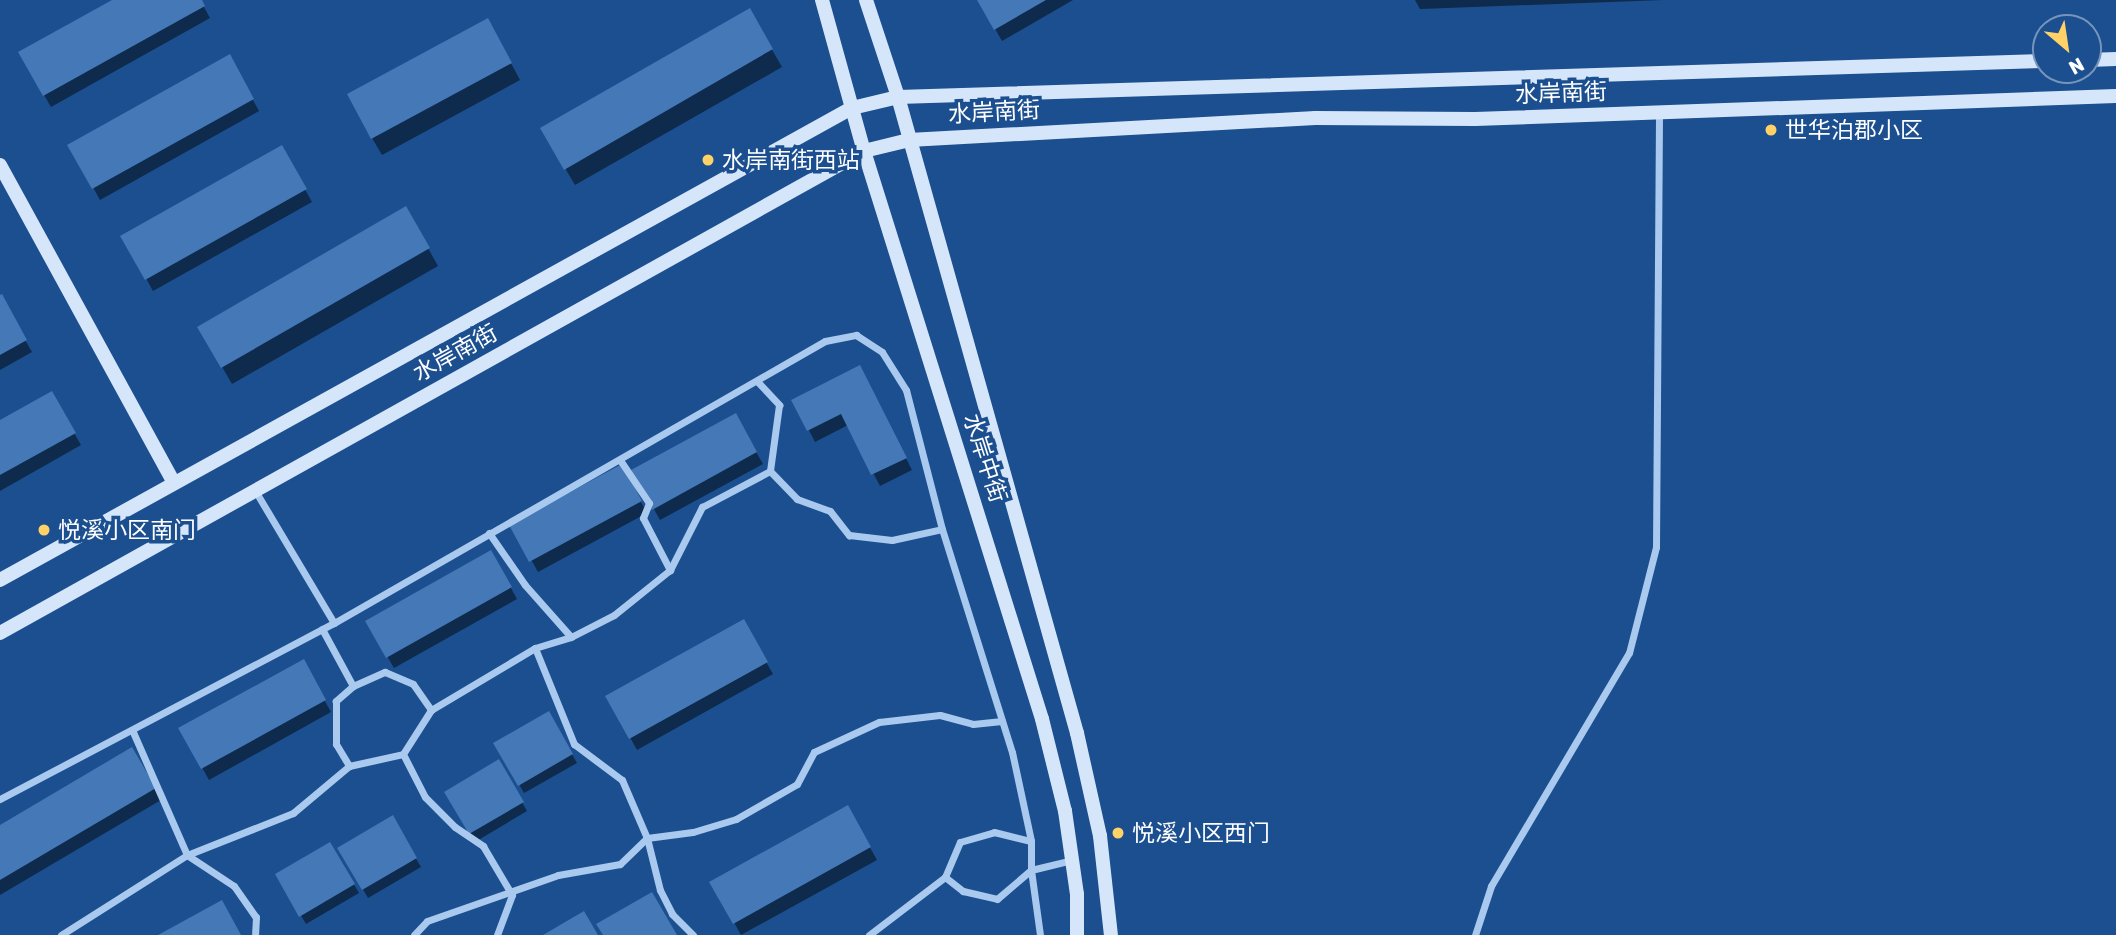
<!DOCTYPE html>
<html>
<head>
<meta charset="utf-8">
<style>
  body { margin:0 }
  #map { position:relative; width:2116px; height:935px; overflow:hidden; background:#1b4f8f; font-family:Rubik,"Noto Sans SC",sans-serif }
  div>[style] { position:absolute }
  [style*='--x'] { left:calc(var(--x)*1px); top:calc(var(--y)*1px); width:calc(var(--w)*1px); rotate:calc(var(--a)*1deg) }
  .shadow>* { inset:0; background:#0007 }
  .building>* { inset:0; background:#4478b7 }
  .street>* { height:7px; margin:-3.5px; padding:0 3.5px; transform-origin:3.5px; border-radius:3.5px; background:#a9c9ee }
  .secondary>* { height:14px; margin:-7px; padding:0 7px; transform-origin:7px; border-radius:7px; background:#d6e6fa }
  .dots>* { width:19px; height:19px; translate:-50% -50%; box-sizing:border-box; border:4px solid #1b4f8f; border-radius:50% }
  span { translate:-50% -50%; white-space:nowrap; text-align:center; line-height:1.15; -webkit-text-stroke:7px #1b4f8f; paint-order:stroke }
  .street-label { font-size:23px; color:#fff }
  .poi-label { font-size:23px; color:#fff }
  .left { translate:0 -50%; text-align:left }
  .north { position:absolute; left:2032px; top:14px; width:70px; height:70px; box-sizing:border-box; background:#1b4f8f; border:2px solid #7695bc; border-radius:50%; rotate:151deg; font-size:19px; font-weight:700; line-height:28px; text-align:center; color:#fff }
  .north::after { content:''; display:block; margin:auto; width:24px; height:32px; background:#ffd166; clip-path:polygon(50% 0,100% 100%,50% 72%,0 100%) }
</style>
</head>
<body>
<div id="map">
  <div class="shadow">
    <i style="clip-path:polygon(115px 0,200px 0,210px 18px,51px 107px,20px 53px)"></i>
    <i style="clip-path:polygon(979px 0,1073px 0,1002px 41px)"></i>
    <i style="clip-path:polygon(1663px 0,1420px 9px,1415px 0)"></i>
    <i style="clip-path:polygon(749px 10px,782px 67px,575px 185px,542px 129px)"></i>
    <i style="clip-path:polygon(497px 37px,520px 80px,382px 155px,372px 138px)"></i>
    <i style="clip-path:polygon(229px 57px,259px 111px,100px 200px,70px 145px)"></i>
    <i style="clip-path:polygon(282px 148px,312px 202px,153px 291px,123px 236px)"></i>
    <i style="clip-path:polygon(406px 209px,438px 266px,232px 384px,199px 327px)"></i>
    <i style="clip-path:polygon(0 297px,32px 352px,0 370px)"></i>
    <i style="clip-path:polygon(866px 379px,912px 470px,880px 486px,848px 425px,815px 442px,794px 401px)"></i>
    <i style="clip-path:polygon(51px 393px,81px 445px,0 491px,0 422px)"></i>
    <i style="clip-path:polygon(735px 415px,763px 464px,660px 520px,633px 471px)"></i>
    <i style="clip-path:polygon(621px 466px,647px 513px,538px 572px,512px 525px)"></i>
    <i style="clip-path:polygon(491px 552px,517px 599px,394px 668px,367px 622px)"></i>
    <i style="clip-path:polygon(743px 622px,773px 674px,637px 750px,608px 697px)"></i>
    <i style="clip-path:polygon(303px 662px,331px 712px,209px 780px,181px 729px)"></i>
    <i style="clip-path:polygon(548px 713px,577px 763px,524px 793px,496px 744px)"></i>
    <i style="clip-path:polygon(131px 749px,161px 800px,0 895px,0 827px)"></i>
    <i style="clip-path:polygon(499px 762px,527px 811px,475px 842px,446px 792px)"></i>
    <i style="clip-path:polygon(847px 807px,877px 860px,741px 935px,712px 882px)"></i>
    <i style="clip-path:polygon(392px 818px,421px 867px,368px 898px,339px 848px)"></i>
    <i style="clip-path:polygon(330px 844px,359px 893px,306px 924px,277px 875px)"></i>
  </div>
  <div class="building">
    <i style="clip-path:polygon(112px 0,202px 0,205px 6px,43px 96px,18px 52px)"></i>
    <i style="clip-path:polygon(977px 0,1046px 0,994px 30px)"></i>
    <i style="clip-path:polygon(750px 8px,773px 49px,564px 170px,540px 128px)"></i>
    <i style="clip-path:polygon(488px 18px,512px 63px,371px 139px,347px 94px)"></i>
    <i style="clip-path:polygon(230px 54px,254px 99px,92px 189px,67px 145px)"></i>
    <i style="clip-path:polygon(282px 145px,307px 189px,145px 280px,120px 236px)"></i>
    <i style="clip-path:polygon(406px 206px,430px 248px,221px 368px,197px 327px)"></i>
    <i style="clip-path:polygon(2px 294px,27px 340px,0 355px,0 295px)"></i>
    <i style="clip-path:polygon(860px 365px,907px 458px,871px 475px,841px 414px,807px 431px,791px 400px)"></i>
    <i style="clip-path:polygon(52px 391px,76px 433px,0 475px,0 420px)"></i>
    <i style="clip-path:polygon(736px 413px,757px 452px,652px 510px,631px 470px)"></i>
    <i style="clip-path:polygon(622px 464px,642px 501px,529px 562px,509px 525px)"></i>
    <i style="clip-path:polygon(491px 550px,512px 587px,386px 658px,365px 621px)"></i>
    <i style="clip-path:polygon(744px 619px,768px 662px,629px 739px,605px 696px)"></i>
    <i style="clip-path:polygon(304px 659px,326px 700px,201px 769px,178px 728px)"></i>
    <i style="clip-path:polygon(549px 711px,573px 754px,518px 786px,493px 743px)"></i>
    <i style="clip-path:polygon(132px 747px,156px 788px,0 880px,0 825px)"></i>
    <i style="clip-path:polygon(499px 759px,524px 802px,469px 834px,444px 792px)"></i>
    <i style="clip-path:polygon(848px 805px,871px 847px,733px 924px,709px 882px)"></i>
    <i style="clip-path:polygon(393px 815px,417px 858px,362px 890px,337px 848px)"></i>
    <i style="clip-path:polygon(330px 842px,355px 884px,299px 917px,275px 874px)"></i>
    <i style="clip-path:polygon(652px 892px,677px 935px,603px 935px,596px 924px)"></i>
    <i style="clip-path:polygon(222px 900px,241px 935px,158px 935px)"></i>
    <i style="clip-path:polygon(584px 911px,598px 935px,543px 935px)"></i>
  </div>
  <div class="street">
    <i style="--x:757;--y:381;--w:33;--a:47"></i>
    <i style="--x:779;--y:405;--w:67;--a:97.8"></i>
    <i style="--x:770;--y:471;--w:39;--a:46"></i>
    <i style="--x:797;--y:499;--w:35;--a:20"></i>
    <i style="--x:830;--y:511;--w:31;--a:52"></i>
    <i style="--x:849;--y:535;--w:43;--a:6.6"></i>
    <i style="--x:892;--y:540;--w:51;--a:-12.4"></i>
    <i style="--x:620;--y:460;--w:52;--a:56"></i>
    <i style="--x:649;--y:503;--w:16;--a:112"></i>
    <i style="--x:643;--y:518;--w:59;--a:62.6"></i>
    <i style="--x:489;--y:533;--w:63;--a:55.3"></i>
    <i style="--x:525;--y:585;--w:69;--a:48.5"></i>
    <i style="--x:334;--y:623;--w:566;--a:-29.87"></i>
    <i style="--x:825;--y:341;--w:32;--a:-11"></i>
    <i style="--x:856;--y:335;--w:31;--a:33"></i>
    <i style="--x:882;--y:352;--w:45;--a:57.7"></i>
    <i style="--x:906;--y:390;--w:144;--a:75.5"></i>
    <i style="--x:942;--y:529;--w:234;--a:72.6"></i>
    <i style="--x:1012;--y:752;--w:91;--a:77.9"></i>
    <i style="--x:1031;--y:841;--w:29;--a:90"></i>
    <i style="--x:1031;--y:870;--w:42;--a:-13.7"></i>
    <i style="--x:322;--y:629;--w:65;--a:61.5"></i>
    <i style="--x:353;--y:686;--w:23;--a:139"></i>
    <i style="--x:336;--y:701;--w:43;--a:90"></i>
    <i style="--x:336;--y:744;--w:26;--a:59"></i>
    <i style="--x:349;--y:766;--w:55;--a:-12.5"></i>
    <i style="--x:403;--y:754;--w:48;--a:62.9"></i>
    <i style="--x:425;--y:797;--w:42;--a:45"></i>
    <i style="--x:455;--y:827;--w:34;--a:34"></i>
    <i style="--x:483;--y:846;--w:57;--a:59.4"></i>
    <i style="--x:512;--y:895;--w:43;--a:110.6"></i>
    <i style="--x:535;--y:648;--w:104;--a:67.9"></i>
    <i style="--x:574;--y:744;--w:60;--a:36.9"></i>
    <i style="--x:622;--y:780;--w:63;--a:66.7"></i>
    <i style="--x:647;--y:838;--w:54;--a:76"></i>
    <i style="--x:660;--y:890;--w:27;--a:63"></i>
    <i style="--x:672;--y:914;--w:30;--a:45"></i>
    <i style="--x:353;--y:686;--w:35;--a:-24"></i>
    <i style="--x:385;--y:672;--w:30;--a:23"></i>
    <i style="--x:413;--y:684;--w:32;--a:55"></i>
    <i style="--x:431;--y:710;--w:52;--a:122.5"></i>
    <i style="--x:431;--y:710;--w:121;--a:-30.8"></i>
    <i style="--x:535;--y:648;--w:38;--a:-17"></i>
    <i style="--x:571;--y:637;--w:48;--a:-27.1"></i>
    <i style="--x:614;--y:615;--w:72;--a:-38.8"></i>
    <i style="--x:670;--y:570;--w:71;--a:-63.1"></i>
    <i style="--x:702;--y:507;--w:77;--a:-27.9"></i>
    <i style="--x:133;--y:732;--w:134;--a:66.3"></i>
    <i style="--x:187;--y:855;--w:56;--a:33.4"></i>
    <i style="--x:234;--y:886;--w:38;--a:55"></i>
    <i style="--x:256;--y:917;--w:18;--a:93"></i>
    <i style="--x:0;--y:799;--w:378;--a:-27.8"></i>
    <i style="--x:334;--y:623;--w:152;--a:-120.8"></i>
    <i style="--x:945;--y:877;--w:38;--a:-67"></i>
    <i style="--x:960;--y:842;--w:35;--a:-16"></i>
    <i style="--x:994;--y:832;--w:38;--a:14"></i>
    <i style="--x:61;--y:935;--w:149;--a:-32.4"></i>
    <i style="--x:187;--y:855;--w:114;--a:-21.6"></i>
    <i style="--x:293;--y:813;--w:73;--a:-40"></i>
    <i style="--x:414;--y:935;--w:19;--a:-47"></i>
    <i style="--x:427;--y:921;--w:139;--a:-19.3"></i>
    <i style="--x:558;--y:875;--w:63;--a:-10.1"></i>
    <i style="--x:620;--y:864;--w:37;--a:-44"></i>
    <i style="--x:647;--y:838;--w:46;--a:-7.4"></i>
    <i style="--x:693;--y:832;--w:45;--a:-16.8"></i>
    <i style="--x:736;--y:819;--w:70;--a:-29.8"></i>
    <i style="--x:797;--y:784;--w:36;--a:-62"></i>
    <i style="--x:814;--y:752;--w:72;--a:-24.8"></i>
    <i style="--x:879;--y:722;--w:61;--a:-6.5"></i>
    <i style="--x:940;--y:715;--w:34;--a:15"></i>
    <i style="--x:973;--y:724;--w:29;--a:-6"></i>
    <i style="--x:869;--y:935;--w:96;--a:-37.3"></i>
    <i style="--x:945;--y:877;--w:23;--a:38"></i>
    <i style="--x:963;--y:891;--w:35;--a:13"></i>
    <i style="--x:997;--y:899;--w:45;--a:-40.5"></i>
    <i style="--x:1031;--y:870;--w:66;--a:82.1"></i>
    <i style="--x:1475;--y:935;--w:52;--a:-71.9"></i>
    <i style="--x:1491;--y:886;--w:271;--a:-59.4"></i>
    <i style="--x:1629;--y:653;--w:109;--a:-75.7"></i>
    <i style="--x:1656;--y:547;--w:435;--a:-89.6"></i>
  </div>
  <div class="secondary">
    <i style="--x:822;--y:0;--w:157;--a:74.5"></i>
    <i style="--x:864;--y:151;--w:595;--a:72.6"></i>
    <i style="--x:1042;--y:719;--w:95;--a:76"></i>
    <i style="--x:1065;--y:811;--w:84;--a:81.8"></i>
    <i style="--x:1077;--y:894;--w:41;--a:90"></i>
    <i style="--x:866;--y:0;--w:102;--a:71.7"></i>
    <i style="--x:898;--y:97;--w:661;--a:74.28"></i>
    <i style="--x:1077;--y:733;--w:106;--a:77.4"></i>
    <i style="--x:1100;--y:836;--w:100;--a:83.7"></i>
    <i style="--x:2088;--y:60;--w:28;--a:-2"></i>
    <i style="--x:0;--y:165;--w:362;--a:61.3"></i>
    <i style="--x:0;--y:580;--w:974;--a:-28.99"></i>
    <i style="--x:852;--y:108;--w:47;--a:-13.4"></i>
    <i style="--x:898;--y:97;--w:1149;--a:-1.8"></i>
    <i style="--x:0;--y:633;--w:989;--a:-29.16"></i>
    <i style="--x:864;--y:151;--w:46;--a:-13.7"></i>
    <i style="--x:909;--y:140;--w:407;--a:-3.1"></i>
    <i style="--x:1315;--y:118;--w:160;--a:0.4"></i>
    <i style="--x:1475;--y:119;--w:641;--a:-2.05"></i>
  </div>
  <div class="dots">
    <i style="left:1771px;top:130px;background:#ffd166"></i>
    <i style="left:708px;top:160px;background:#ffd166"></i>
    <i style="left:44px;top:530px;background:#ffd166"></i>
    <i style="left:1118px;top:833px;background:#ffd166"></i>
  </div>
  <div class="street-label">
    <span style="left:1561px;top:93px;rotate:-2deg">水岸南街</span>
    <span style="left:994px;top:112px;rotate:-3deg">水岸南街</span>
    <span style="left:455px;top:353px;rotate:-29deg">水岸南街</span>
    <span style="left:985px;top:458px;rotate:72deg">水岸中街</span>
  </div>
  <div class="poi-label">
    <span class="left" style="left:1785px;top:130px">世华泊郡小区</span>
    <span class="left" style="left:722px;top:160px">水岸南街西站</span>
    <span class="left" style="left:58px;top:530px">悦溪小区南门</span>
    <span class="left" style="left:1132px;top:833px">悦溪小区西门</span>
  </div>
  <div class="north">N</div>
</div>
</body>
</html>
